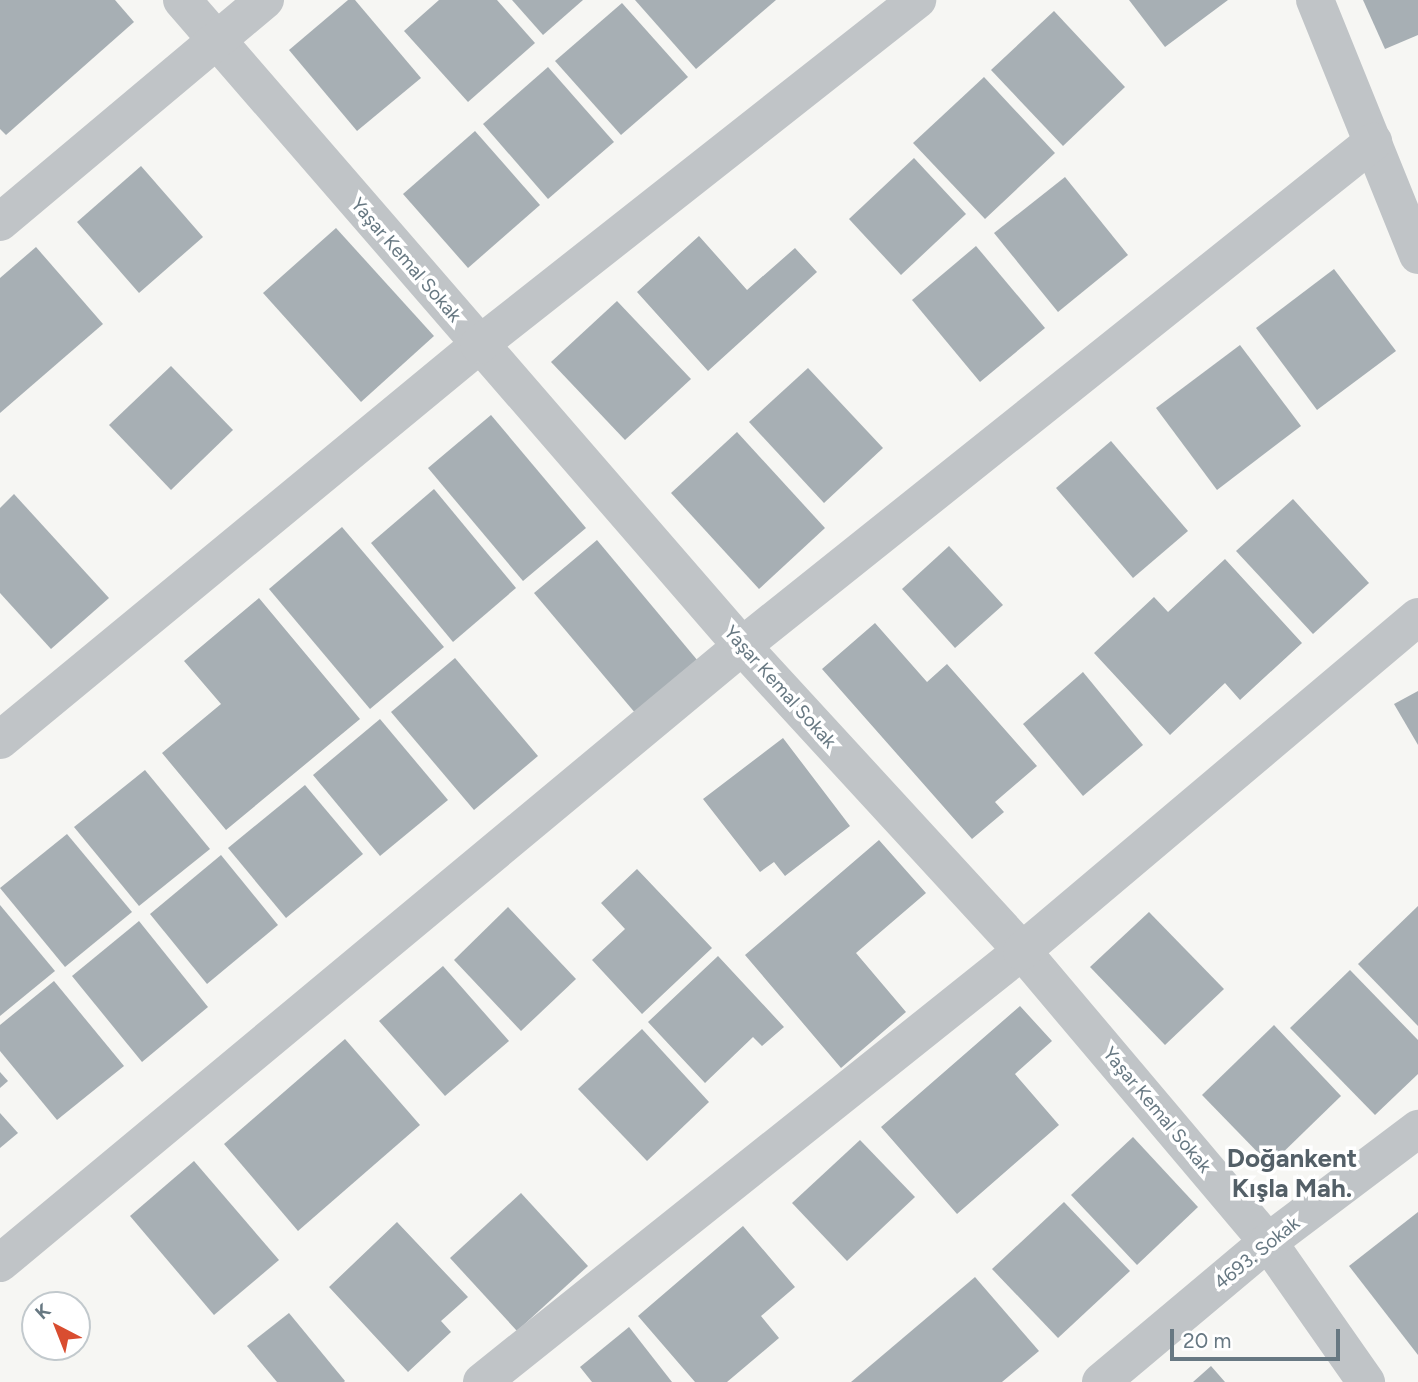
<!DOCTYPE html>
<html>
<head>
<meta charset="utf-8">
<style>
  body { margin:0 }
  #map { position:relative; width:1418px; height:1382px; overflow:hidden; background:#f6f6f3; font-family:Figtree,sans-serif }
  div>[style] { position:absolute }
  [style*='--x'] { left:calc(var(--x)*1px); top:calc(var(--y)*1px); width:calc(var(--w)*1px); rotate:calc(var(--a)*1deg) }
  .building>* { inset:0; background:#a7afb4 }
  .minor>* { height:38px; margin:-19px; padding:0 19px; transform-origin:19px; border-radius:19px; background:#c0c4c7 }
  span { translate:-50% -50%; white-space:nowrap; text-align:center; line-height:1.15; -webkit-text-stroke:7px #fff; paint-order:stroke }
  .street-label { font-size:19px; color:#677882 }
  .district-label { font-size:26px; color:#546068; font-weight:700 }
  .north { position:absolute; left:21px; top:1291px; width:70px; height:70px; box-sizing:border-box; background:#fff; border:2px solid #c2c9cd; border-radius:50%; rotate:318deg; font-size:19px; font-weight:700; line-height:28px; text-align:center; color:#677882 }
  .north::after { content:''; display:block; margin:auto; width:24px; height:32px; background:#d94d30; clip-path:polygon(50% 0,100% 100%,50% 72%,0 100%) }
  .scale { position:absolute; left:1170px; top:1329px; width:170px; height:32px; box-sizing:border-box; border:4px solid #677882; border-top:0; padding-left:9px; font-size:21px; line-height:24px; white-space:nowrap; color:#677882; -webkit-text-stroke:5px #fff; paint-order:stroke }
</style>
</head>
<body>
<div id="map">
  <div class="building">
    <i style="clip-path:polygon(0 0,115px 0,134px 22px,6px 135px,0 129px)"></i>
    <i style="clip-path:polygon(348px 0,355px 0,421px 78px,357px 131px,289px 50px)"></i>
    <i style="clip-path:polygon(439px 0,497px 0,535px 43px,468px 102px,404px 31px)"></i>
    <i style="clip-path:polygon(512px 0,583px 0,543px 35px)"></i>
    <i style="clip-path:polygon(635px 0,776px 0,696px 69px)"></i>
    <i style="clip-path:polygon(1129px 0,1228px 0,1165px 47px)"></i>
    <i style="clip-path:polygon(1363px 0,1418px 0,1418px 35px,1385px 49px)"></i>
    <i style="clip-path:polygon(622px 3px,688px 77px,621px 135px,555px 61px)"></i>
    <i style="clip-path:polygon(1054px 11px,1125px 87px,1063px 146px,991px 70px)"></i>
    <i style="clip-path:polygon(548px 67px,614px 142px,548px 199px,483px 124px)"></i>
    <i style="clip-path:polygon(984px 77px,1055px 153px,985px 219px,913px 143px)"></i>
    <i style="clip-path:polygon(475px 131px,540px 205px,468px 268px,403px 194px)"></i>
    <i style="clip-path:polygon(914px 158px,966px 214px,901px 275px,849px 219px)"></i>
    <i style="clip-path:polygon(141px 166px,203px 237px,139px 293px,77px 222px)"></i>
    <i style="clip-path:polygon(1065px 177px,1128px 255px,1058px 312px,994px 233px)"></i>
    <i style="clip-path:polygon(336px 228px,434px 336px,361px 402px,263px 293px)"></i>
    <i style="clip-path:polygon(699px 236px,747px 290px,795px 248px,817px 272px,708px 371px,637px 292px)"></i>
    <i style="clip-path:polygon(976px 246px,1045px 328px,980px 382px,912px 300px)"></i>
    <i style="clip-path:polygon(36px 247px,103px 324px,0 413px,0 278px)"></i>
    <i style="clip-path:polygon(1334px 269px,1396px 351px,1317px 410px,1256px 328px)"></i>
    <i style="clip-path:polygon(617px 301px,691px 379px,625px 440px,551px 362px)"></i>
    <i style="clip-path:polygon(1240px 345px,1301px 426px,1217px 490px,1156px 408px)"></i>
    <i style="clip-path:polygon(171px 366px,233px 430px,171px 490px,109px 425px)"></i>
    <i style="clip-path:polygon(808px 368px,883px 448px,824px 503px,749px 422px)"></i>
    <i style="clip-path:polygon(491px 415px,586px 528px,523px 581px,428px 468px)"></i>
    <i style="clip-path:polygon(737px 432px,825px 528px,759px 589px,671px 493px)"></i>
    <i style="clip-path:polygon(1111px 441px,1188px 531px,1133px 578px,1056px 488px)"></i>
    <i style="clip-path:polygon(434px 489px,516px 588px,453px 642px,371px 543px)"></i>
    <i style="clip-path:polygon(14px 494px,109px 598px,51px 649px,0 593px,0 508px)"></i>
    <i style="clip-path:polygon(1293px 499px,1369px 583px,1313px 634px,1236px 551px)"></i>
    <i style="clip-path:polygon(342px 527px,444px 647px,370px 709px,269px 589px)"></i>
    <i style="clip-path:polygon(597px 540px,698px 661px,636px 714px,534px 593px)"></i>
    <i style="clip-path:polygon(949px 546px,1003px 605px,955px 648px,902px 589px)"></i>
    <i style="clip-path:polygon(1225px 559px,1302px 643px,1240px 700px,1225px 683px,1170px 735px,1094px 653px,1154px 597px,1168px 612px)"></i>
    <i style="clip-path:polygon(259px 598px,360px 719px,226px 830px,162px 753px,221px 704px,184px 661px)"></i>
    <i style="clip-path:polygon(875px 623px,927px 682px,947px 664px,1037px 766px,995px 802px,1004px 812px,972px 839px,822px 669px)"></i>
    <i style="clip-path:polygon(455px 658px,538px 756px,474px 810px,391px 712px)"></i>
    <i style="clip-path:polygon(1083px 672px,1143px 745px,1083px 796px,1023px 724px)"></i>
    <i style="clip-path:polygon(1418px 691px,1418px 745px,1394px 704px)"></i>
    <i style="clip-path:polygon(380px 719px,448px 800px,380px 856px,313px 775px)"></i>
    <i style="clip-path:polygon(783px 738px,850px 826px,785px 876px,774px 862px,760px 872px,703px 799px)"></i>
    <i style="clip-path:polygon(145px 770px,210px 849px,139px 906px,74px 827px)"></i>
    <i style="clip-path:polygon(305px 785px,363px 854px,286px 918px,228px 848px)"></i>
    <i style="clip-path:polygon(67px 834px,132px 912px,65px 967px,0 888px)"></i>
    <i style="clip-path:polygon(879px 840px,926px 893px,856px 953px,906px 1012px,841px 1068px,745px 955px)"></i>
    <i style="clip-path:polygon(221px 855px,278px 925px,207px 984px,150px 914px)"></i>
    <i style="clip-path:polygon(637px 869px,712px 948px,642px 1014px,592px 960px,625px 929px,601px 903px)"></i>
    <i style="clip-path:polygon(0 905px,55px 971px,0 1016px)"></i>
    <i style="clip-path:polygon(1418px 906px,1418px 1026px,1358px 964px)"></i>
    <i style="clip-path:polygon(508px 907px,576px 979px,521px 1031px,454px 960px)"></i>
    <i style="clip-path:polygon(1149px 912px,1224px 989px,1165px 1045px,1090px 967px)"></i>
    <i style="clip-path:polygon(139px 921px,208px 1007px,142px 1062px,72px 976px)"></i>
    <i style="clip-path:polygon(718px 956px,784px 1027px,762px 1046px,753px 1037px,705px 1083px,648px 1022px)"></i>
    <i style="clip-path:polygon(443px 966px,509px 1041px,445px 1096px,379px 1021px)"></i>
    <i style="clip-path:polygon(1350px 970px,1418px 1040px,1418px 1074px,1375px 1115px,1290px 1028px)"></i>
    <i style="clip-path:polygon(54px 981px,124px 1066px,57px 1120px,0 1051px,0 1025px)"></i>
    <i style="clip-path:polygon(1020px 1006px,1052px 1041px,1015px 1074px,1059px 1125px,957px 1214px,881px 1127px)"></i>
    <i style="clip-path:polygon(1274px 1025px,1341px 1096px,1270px 1165px,1202px 1095px)"></i>
    <i style="clip-path:polygon(642px 1029px,709px 1102px,647px 1161px,578px 1089px)"></i>
    <i style="clip-path:polygon(345px 1039px,420px 1125px,298px 1231px,224px 1144px)"></i>
    <i style="clip-path:polygon(0 1072px,8px 1081px,0 1088px)"></i>
    <i style="clip-path:polygon(0 1113px,18px 1133px,0 1148px)"></i>
    <i style="clip-path:polygon(1133px 1137px,1198px 1207px,1137px 1265px,1071px 1195px)"></i>
    <i style="clip-path:polygon(860px 1140px,915px 1197px,847px 1261px,792px 1203px)"></i>
    <i style="clip-path:polygon(194px 1161px,279px 1260px,214px 1315px,130px 1216px)"></i>
    <i style="clip-path:polygon(521px 1193px,588px 1266px,517px 1331px,450px 1258px)"></i>
    <i style="clip-path:polygon(1064px 1202px,1130px 1271px,1058px 1338px,992px 1269px)"></i>
    <i style="clip-path:polygon(1418px 1212px,1418px 1355px,1349px 1266px)"></i>
    <i style="clip-path:polygon(397px 1222px,468px 1297px,441px 1321px,451px 1332px,408px 1372px,329px 1287px)"></i>
    <i style="clip-path:polygon(743px 1226px,795px 1287px,761px 1316px,779px 1338px,727px 1382px,695px 1382px,638px 1316px)"></i>
    <i style="clip-path:polygon(975px 1277px,1039px 1351px,1002px 1382px,851px 1382px)"></i>
    <i style="clip-path:polygon(289px 1313px,345px 1381px,344px 1382px,277px 1382px,247px 1346px)"></i>
    <i style="clip-path:polygon(629px 1327px,672px 1382px,592px 1382px,580px 1367px)"></i>
    <i style="clip-path:polygon(1211px 1366px,1225px 1382px,1193px 1382px)"></i>
  </div>
  <div class="minor">
    <i style="--x:182;--y:0;--w:855;--a:49.08"></i>
    <i style="--x:742;--y:646;--w:414;--a:47.4"></i>
    <i style="--x:1022;--y:951;--w:381;--a:49.8"></i>
    <i style="--x:1268;--y:1242;--w:171;--a:55"></i>
    <i style="--x:1315;--y:0;--w:275;--a:68"></i>
    <i style="--x:0;--y:222;--w:346;--a:-40"></i>
    <i style="--x:0;--y:740;--w:621;--a:-39.51"></i>
    <i style="--x:479;--y:345;--w:558;--a:-38.23"></i>
    <i style="--x:0;--y:1263;--w:965;--a:-39.74"></i>
    <i style="--x:742;--y:646;--w:808;--a:-38.62"></i>
    <i style="--x:482;--y:1382;--w:691;--a:-38.6"></i>
    <i style="--x:1022;--y:951;--w:518;--a:-40.15"></i>
    <i style="--x:1101;--y:1382;--w:218;--a:-40"></i>
    <i style="--x:1268;--y:1242;--w:188;--a:-37"></i>
  </div>
  <div class="street-label">
    <span style="left:406px;top:260px;rotate:49deg">Yaşar Kemal Sokak</span>
    <span style="left:780px;top:687px;rotate:48deg">Yaşar Kemal Sokak</span>
    <span style="left:1157px;top:1110px;rotate:50deg">Yaşar Kemal Sokak</span>
    <span style="left:1257px;top:1253px;rotate:-39deg">4693. Sokak</span>
  </div>
  <div class="district-label">
    <span style="left:1292px;top:1174px">Doğankent<br>Kışla Mah.</span>
  </div>
  <div class="north">K</div>
  <div class="scale">20 m</div>
</div>
</body>
</html>
